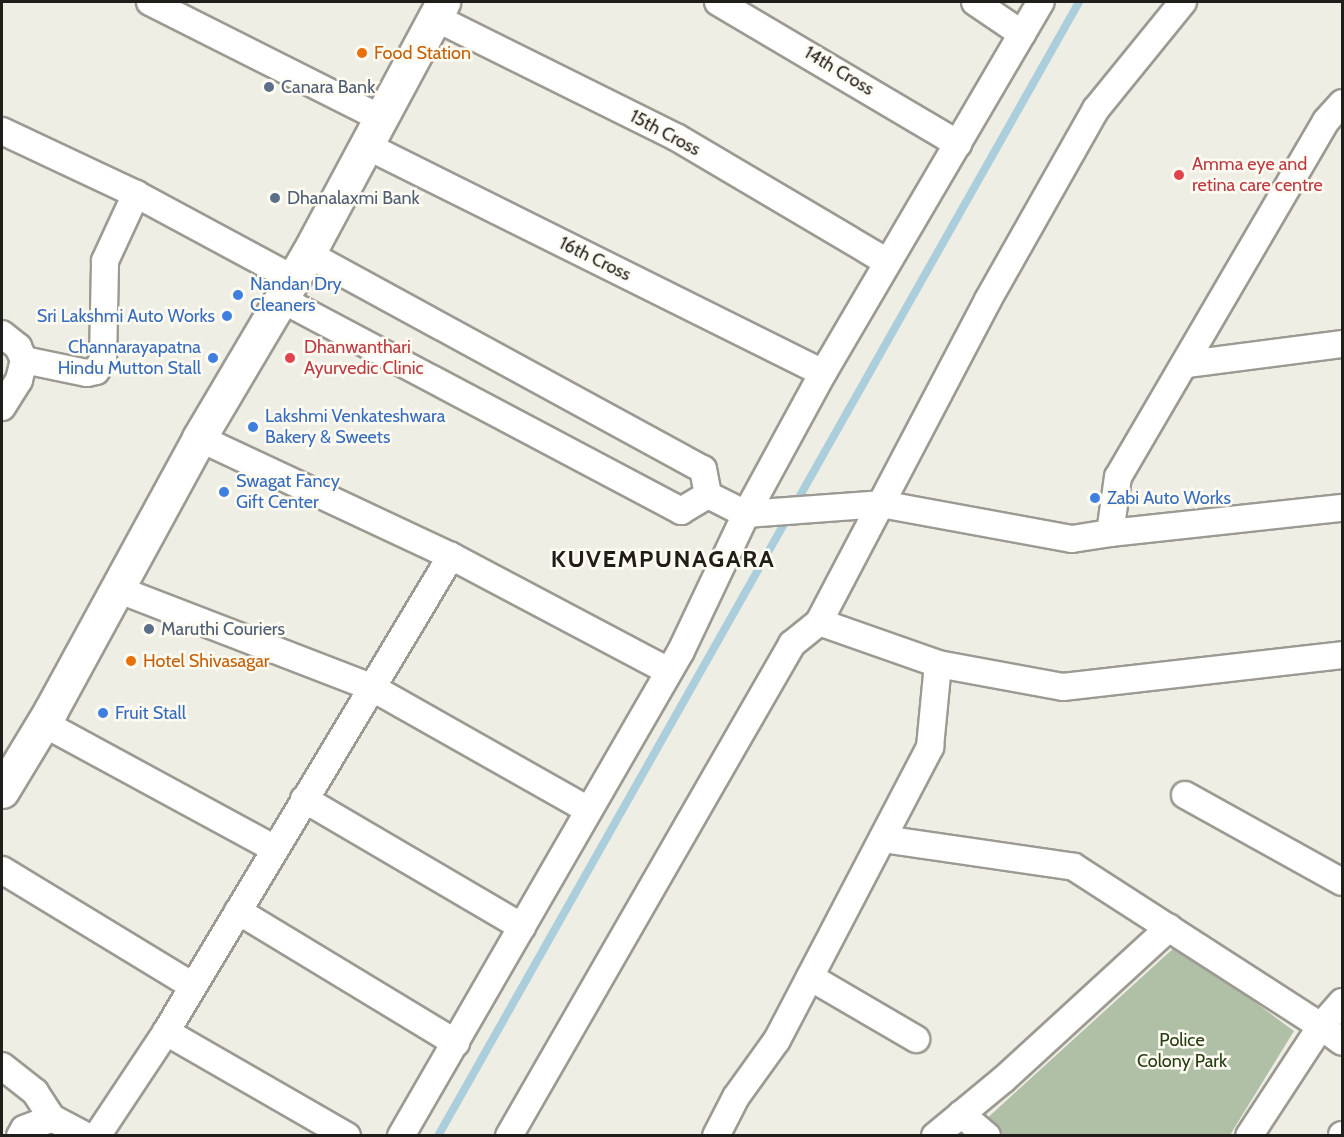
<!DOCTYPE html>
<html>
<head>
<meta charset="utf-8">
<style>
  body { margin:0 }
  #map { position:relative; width:1344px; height:1137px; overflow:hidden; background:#efeee5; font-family:Cabin,sans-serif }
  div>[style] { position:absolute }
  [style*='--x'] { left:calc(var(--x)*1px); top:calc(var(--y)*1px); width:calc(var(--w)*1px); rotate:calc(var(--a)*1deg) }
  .green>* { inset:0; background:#b0c0a6 }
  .stream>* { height:8px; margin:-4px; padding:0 4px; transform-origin:4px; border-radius:4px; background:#abcedc }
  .roads { filter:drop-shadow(2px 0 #9c9a92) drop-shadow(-2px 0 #9c9a92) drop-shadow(0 2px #9c9a92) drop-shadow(0 -2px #9c9a92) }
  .street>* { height:26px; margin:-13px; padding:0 13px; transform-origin:13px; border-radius:13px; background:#fff }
  .secondary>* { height:33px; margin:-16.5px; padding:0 16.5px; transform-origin:16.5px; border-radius:16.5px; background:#fff }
  .dots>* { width:16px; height:16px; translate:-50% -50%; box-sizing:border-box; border:3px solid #fdfbf2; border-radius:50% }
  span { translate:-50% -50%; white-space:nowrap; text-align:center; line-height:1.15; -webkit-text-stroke:5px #fdfbf2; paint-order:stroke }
  .food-label { font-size:18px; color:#c56008 }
  .left { translate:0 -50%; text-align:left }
  .street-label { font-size:18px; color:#1f1e1b }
  .service-label { font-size:18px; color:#4e5e75 }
  .health-label { font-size:18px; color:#be3a42 }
  .shop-label { font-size:18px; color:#366cbe }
  .right { translate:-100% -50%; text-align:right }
  .park-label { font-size:18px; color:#263d13 }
  .district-label { font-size:24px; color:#1f1e1b; font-weight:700; letter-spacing:1.5px }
  .frame { position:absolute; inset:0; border:3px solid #1f1e1b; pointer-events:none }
</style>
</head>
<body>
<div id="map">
  <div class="green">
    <i style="clip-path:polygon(1177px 945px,1294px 1031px,1230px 1135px,1004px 1135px,984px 1121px)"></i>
  </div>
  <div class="stream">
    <i style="--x:438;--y:1136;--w:1303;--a:-60.52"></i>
  </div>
  <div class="roads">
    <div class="street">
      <i style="--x:150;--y:2;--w:258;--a:26.7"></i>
      <i style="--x:718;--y:2;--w:279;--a:30.6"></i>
      <i style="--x:975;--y:2;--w:57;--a:34.2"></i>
      <i style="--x:1183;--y:2;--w:138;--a:129.1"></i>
      <i style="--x:1096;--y:109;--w:219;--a:119.5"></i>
      <i style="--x:988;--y:300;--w:364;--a:117.7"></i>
      <i style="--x:819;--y:622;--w:126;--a:19.4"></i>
      <i style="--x:938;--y:664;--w:127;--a:10.4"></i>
      <i style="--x:1063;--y:687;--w:281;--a:-6.5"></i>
      <i style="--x:436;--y:18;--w:268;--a:26.4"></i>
      <i style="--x:676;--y:137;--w:245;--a:30.6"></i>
      <i style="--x:2;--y:131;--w:148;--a:25.2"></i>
      <i style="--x:136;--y:194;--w:177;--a:28.3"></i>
      <i style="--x:367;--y:146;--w:509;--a:26.46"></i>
      <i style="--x:308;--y:254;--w:450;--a:28.6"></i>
      <i style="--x:703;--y:469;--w:26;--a:79"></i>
      <i style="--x:281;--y:299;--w:453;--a:27.9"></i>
      <i style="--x:681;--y:511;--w:31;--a:-31"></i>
      <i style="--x:2;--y:334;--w:21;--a:39"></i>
      <i style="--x:18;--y:347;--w:14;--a:65"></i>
      <i style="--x:24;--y:360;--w:21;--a:104"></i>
      <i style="--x:19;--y:380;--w:32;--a:122"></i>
      <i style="--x:24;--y:360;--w:64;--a:11.7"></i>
      <i style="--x:87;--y:373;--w:9;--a:-13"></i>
      <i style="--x:96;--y:371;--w:13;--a:-58"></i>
      <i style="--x:103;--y:360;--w:99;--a:-88.8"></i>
      <i style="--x:105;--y:261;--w:74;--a:-65.2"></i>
      <i style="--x:1188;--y:364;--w:155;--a:-7.4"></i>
      <i style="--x:199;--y:438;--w:278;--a:25.1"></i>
      <i style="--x:708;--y:495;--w:42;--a:26.6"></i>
      <i style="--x:746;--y:514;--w:135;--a:-4.2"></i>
      <i style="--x:881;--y:504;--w:194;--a:10.4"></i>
      <i style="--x:1072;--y:539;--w:38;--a:-9"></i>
      <i style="--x:1110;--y:533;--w:57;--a:-81.9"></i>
      <i style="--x:1118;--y:477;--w:412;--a:-59.7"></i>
      <i style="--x:1326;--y:121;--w:24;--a:-48"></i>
      <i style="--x:1110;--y:533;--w:233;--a:-6.2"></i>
      <i style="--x:117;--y:589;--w:272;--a:21.1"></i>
      <i style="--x:371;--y:687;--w:248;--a:29.5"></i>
      <i style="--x:43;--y:723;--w:264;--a:28.5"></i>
      <i style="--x:1185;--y:795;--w:179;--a:29"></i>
      <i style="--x:304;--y:799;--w:253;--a:30.4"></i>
      <i style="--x:883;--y:839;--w:193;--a:8.3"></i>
      <i style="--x:1074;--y:867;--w:294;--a:32.8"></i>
      <i style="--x:1321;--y:1026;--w:131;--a:123.2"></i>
      <i style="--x:2;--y:870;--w:223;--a:31.3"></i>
      <i style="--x:238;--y:911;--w:255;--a:31.2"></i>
      <i style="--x:810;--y:977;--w:123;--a:30.3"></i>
      <i style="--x:1342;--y:1002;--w:32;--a:131"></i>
      <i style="--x:1321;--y:1026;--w:26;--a:37"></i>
      <i style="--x:2;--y:1066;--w:42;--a:38.2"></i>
      <i style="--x:35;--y:1092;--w:31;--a:57"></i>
      <i style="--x:961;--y:1114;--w:34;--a:40"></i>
      <i style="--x:20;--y:1136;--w:8;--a:-60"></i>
      <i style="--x:24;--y:1129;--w:30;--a:-21"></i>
      <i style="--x:52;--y:1118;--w:38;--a:28"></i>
      <i style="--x:97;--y:1136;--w:125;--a:-56.4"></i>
      <i style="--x:347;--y:1136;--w:209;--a:-150.1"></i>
      <i style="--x:166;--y:1032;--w:555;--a:-59.09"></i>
      <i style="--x:451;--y:556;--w:246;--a:27.9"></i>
      <i style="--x:401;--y:1136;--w:560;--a:-60"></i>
      <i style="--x:681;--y:651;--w:152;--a:-64.6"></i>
      <i style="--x:746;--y:514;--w:161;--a:-61.4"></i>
      <i style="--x:823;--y:373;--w:430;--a:-59.6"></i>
      <i style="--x:509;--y:1136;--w:568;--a:-60.09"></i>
      <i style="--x:792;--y:644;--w:35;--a:-39"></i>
      <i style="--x:716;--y:1136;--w:44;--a:-62.9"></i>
      <i style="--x:736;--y:1097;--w:70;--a:-54.3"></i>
      <i style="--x:777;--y:1040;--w:331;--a:-62.4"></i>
      <i style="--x:930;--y:747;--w:83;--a:-84.5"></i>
      <i style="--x:935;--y:1136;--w:89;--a:-39.6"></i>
      <i style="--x:1004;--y:1079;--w:224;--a:-42.5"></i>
      <i style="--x:1342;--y:1136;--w:1;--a:-90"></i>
    </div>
    <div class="secondary">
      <i style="--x:2;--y:791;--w:95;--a:-58.8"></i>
      <i style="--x:51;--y:710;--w:310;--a:-61.4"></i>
      <i style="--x:199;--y:438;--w:214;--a:-59.4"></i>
      <i style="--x:308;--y:254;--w:286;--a:-61.8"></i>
    </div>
  </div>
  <div class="dots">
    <i style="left:362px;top:53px;background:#e8710a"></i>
    <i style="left:269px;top:87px;background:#5c6f8a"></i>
    <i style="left:1179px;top:175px;background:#e0444e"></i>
    <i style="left:275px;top:198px;background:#5c6f8a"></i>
    <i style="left:238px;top:295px;background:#3f7fe0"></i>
    <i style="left:227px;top:316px;background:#3f7fe0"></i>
    <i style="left:213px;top:358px;background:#3f7fe0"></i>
    <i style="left:290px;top:358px;background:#e0444e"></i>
    <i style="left:253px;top:427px;background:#3f7fe0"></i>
    <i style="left:224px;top:492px;background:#3f7fe0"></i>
    <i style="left:1095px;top:498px;background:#3f7fe0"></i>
    <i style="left:149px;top:629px;background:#5c6f8a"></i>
    <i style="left:131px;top:661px;background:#e8710a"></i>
    <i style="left:103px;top:713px;background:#3f7fe0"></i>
  </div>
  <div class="food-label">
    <span class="left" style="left:374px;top:53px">Food Station</span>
    <span class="left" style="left:143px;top:661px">Hotel Shivasagar</span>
  </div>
  <div class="street-label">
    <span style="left:839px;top:71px;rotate:31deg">14th Cross</span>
    <span style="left:665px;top:133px;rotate:28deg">15th Cross</span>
    <span style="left:595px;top:259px;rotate:26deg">16th Cross</span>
  </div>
  <div class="service-label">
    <span class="left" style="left:281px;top:87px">Canara Bank</span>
    <span class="left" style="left:287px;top:198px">Dhanalaxmi Bank</span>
    <span class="left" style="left:161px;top:629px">Maruthi Couriers</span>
  </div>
  <div class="health-label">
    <span class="left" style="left:1192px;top:175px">Amma eye and<br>retina care centre</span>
    <span class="left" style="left:304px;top:358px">Dhanwanthari<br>Ayurvedic Clinic</span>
  </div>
  <div class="shop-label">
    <span class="left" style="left:250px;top:295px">Nandan Dry<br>Cleaners</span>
    <span class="right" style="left:215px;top:316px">Sri Lakshmi Auto Works</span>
    <span class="right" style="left:201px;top:358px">Channarayapatna<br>Hindu Mutton Stall</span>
    <span class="left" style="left:265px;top:427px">Lakshmi Venkateshwara<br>Bakery &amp; Sweets</span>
    <span class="left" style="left:236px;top:492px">Swagat Fancy<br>Gift Center</span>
    <span class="left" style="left:1107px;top:498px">Zabi Auto Works</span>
    <span class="left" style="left:115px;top:713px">Fruit Stall</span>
  </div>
  <div class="park-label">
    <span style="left:1182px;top:1051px">Police<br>Colony Park</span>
  </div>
  <div class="district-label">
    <span style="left:663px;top:559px">KUVEMPUNAGARA</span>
  </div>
  <div class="frame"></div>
</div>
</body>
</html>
